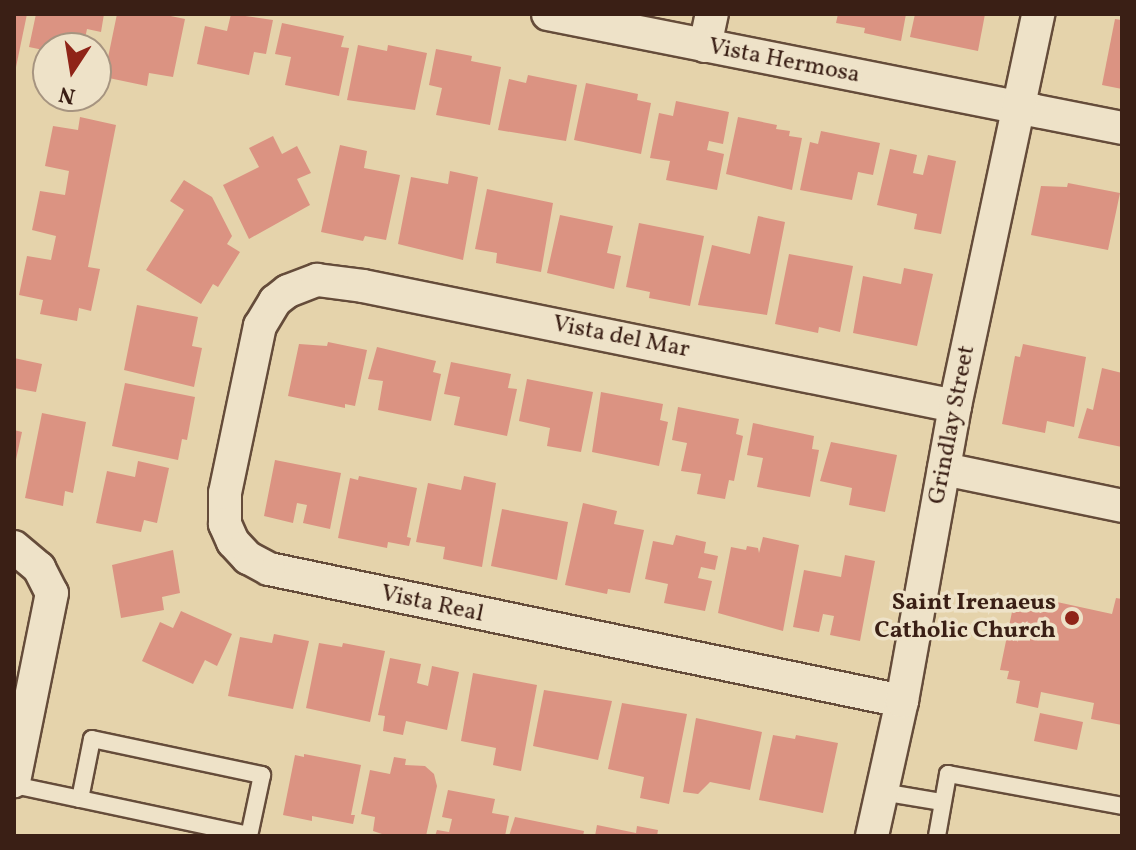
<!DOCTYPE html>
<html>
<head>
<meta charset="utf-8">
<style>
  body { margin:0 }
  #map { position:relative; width:1136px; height:850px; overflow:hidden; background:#e5d3ab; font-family:Vollkorn,serif }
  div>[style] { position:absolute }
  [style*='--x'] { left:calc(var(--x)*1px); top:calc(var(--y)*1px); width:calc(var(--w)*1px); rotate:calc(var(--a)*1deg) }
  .building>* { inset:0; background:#db9382 }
  .roads { filter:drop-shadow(2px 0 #654c3a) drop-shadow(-2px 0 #654c3a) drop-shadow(0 2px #654c3a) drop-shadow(0 -2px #654c3a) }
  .lane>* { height:16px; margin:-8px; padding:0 8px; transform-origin:8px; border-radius:8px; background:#eee2c8 }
  .street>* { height:32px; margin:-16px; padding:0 16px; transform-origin:16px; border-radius:16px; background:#eee2c8 }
  .dots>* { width:22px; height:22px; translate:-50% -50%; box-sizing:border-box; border:4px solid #eee2c8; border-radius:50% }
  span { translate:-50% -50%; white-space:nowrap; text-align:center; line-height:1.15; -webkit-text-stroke:7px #eee2c8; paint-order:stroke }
  .street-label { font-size:24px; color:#3a1f15 }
  .poi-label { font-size:24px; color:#3a1f15; font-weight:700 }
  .right { translate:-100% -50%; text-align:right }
  .frame { position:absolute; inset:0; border:16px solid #3a1f15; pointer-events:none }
  .north { position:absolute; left:32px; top:32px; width:80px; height:80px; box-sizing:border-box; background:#eee2c8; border:2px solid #a69480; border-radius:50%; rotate:192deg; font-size:22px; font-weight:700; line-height:32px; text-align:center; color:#3a1f15 }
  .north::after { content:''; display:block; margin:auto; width:28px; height:36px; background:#8f2418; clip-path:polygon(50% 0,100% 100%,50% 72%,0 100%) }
</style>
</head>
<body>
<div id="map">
  <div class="building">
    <i style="clip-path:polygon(14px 14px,27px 14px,15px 72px,14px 72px)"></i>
    <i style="clip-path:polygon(36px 14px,104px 14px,101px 32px,87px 29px,83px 48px,48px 51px,29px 47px)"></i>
    <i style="clip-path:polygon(117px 14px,161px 14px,185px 19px,173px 77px,149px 73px,147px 86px,104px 77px)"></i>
    <i style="clip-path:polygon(231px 14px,273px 20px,266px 54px,254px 52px,249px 75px,197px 64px,205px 26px,227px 31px)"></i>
    <i style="clip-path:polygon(838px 14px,906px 14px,901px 41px,864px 33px,865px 28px,836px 23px)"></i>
    <i style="clip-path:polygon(915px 14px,985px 14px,978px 51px,910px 37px)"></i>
    <i style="clip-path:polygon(1115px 19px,1122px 20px,1122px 89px,1102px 85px)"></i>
    <i style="clip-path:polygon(282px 23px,344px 36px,341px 47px,349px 48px,339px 96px,285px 85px,291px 57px,275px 54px)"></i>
    <i style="clip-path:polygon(358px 45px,387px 51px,388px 45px,427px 53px,415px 110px,347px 100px)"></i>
    <i style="clip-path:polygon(436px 49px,472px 56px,471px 61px,501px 67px,490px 125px,436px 115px,442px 88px,429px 85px)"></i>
    <i style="clip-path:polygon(528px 75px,577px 85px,566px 141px,498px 130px,509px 79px,526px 83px)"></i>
    <i style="clip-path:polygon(586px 83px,638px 94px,637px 100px,651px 103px,641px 154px,574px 140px)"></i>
    <i style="clip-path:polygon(676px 101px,729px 112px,723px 144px,709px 141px,707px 150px,724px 154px,717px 190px,666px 180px,670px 161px,650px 158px,659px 113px,673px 116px)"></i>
    <i style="clip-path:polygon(80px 117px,116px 125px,88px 267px,100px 269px,91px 311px,79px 308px,77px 321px,40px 314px,43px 300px,19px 295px,27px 256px,51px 260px,56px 236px,32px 230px,40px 191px,65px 195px,69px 171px,45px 166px,53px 126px,78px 130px)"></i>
    <i style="clip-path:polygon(738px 117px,777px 125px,776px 129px,790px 131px,789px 136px,802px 138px,792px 190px,726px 174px)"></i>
    <i style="clip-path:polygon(821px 131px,880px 143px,873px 175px,858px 172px,852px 200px,800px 190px,810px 142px,818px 144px)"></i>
    <i style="clip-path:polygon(273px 136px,282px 154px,297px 146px,311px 173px,297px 179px,310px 205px,249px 239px,223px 185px,259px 167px,249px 148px)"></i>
    <i style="clip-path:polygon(340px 145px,367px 151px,364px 168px,400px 175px,386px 240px,365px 236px,363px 241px,321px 232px)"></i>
    <i style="clip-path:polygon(890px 149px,917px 155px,913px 173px,923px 175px,928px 155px,956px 161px,941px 234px,914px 229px,917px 214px,877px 205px)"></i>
    <i style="clip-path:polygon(450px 171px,478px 177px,463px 260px,398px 244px,411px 177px,448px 184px)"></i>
    <i style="clip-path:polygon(184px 180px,212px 197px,232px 236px,227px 244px,240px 252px,218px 287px,213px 284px,201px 304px,146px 270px,184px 210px,170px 201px)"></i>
    <i style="clip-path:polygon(1068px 183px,1120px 193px,1108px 250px,1031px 235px,1041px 186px,1067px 187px)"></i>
    <i style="clip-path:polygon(487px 189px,553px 203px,541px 272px,496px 263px,497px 253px,475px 249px)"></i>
    <i style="clip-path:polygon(560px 215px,613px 226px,607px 253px,621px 256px,614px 289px,547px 273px)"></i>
    <i style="clip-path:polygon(758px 216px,785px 222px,767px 315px,698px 305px,712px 245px,750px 254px)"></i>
    <i style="clip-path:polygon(639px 223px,704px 236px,690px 306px,649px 298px,650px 292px,626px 287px)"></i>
    <i style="clip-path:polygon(789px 254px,853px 266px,840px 332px,819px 327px,818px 333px,775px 324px)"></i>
    <i style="clip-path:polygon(904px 268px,933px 274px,917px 346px,853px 333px,863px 276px,901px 284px)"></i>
    <i style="clip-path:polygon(137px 305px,198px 317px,192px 346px,202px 348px,194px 387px,124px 370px)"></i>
    <i style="clip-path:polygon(328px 342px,367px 350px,355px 406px,345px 404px,345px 408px,288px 396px,299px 344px,327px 346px)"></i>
    <i style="clip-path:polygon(1023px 344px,1086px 357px,1074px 427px,1047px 421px,1045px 433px,1002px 424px,1015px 356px,1020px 357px)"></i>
    <i style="clip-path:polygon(377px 347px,436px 361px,433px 372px,441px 374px,431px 421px,378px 410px,383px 381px,368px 379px)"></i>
    <i style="clip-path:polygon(14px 358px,42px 364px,36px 392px,14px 388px)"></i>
    <i style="clip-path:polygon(451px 362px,511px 374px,508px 388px,517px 389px,507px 436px,454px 425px,460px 397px,444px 394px)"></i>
    <i style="clip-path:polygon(1102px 368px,1122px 373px,1122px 447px,1078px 438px,1087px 408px,1093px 410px)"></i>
    <i style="clip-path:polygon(527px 379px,593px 392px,581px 452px,547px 446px,550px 428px,519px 421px)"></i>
    <i style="clip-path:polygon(125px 383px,195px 397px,187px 440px,182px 439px,178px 460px,112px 446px)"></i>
    <i style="clip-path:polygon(601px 392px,663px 404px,660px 420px,668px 422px,659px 466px,592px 452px)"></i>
    <i style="clip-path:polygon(678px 407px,739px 419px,736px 434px,743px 436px,734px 481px,729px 480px,725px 499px,697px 494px,701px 474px,681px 471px,687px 443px,672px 440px)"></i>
    <i style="clip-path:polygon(42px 413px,86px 422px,73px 493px,65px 491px,63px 506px,25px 498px)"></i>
    <i style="clip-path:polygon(753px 423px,814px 436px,812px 449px,819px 450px,810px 497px,757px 487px,763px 458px,747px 455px)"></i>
    <i style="clip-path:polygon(14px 430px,22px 432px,15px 464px,14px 464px)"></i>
    <i style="clip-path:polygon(831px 442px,897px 455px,885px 512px,849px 505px,852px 488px,820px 481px)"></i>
    <i style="clip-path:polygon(275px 460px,341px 473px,330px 529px,303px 523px,307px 505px,297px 503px,293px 523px,264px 516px)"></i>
    <i style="clip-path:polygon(138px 461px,169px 468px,157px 523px,144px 520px,141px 532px,96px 523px,107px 471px,135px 477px)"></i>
    <i style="clip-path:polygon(359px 476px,417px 488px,407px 537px,411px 538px,409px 546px,388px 542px,387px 548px,338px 538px,350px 478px,358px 480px)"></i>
    <i style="clip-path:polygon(464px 476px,496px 483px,482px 567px,443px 559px,445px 547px,416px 542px,428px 483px,461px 490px)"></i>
    <i style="clip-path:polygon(583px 503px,617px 511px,614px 524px,644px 530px,630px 593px,608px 589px,607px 594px,565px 585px)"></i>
    <i style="clip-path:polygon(502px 509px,568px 522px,557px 580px,491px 566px)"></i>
    <i style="clip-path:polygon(676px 535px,706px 542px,704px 553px,718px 556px,715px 570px,701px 567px,698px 578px,712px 581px,705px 611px,664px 603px,668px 584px,645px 579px,653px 541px,673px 545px)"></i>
    <i style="clip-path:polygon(763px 537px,799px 545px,783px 631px,718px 613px,731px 547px,746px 550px,747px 546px,758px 548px,759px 553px)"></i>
    <i style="clip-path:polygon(173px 550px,180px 593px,162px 597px,164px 610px,121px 618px,112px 565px)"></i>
    <i style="clip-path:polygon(845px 555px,875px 561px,860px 641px,830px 635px,834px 616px,823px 614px,819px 632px,793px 627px,804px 570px,841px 577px)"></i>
    <i style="clip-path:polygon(1116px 598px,1122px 599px,1122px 725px,1091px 719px,1094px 703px,1041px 692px,1038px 708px,1016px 703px,1020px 681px,1007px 679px,1009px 671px,1000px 670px,1013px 607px,1021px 609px,1023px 602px,1056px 608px,1057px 602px,1112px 614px)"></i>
    <i style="clip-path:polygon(181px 611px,232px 634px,217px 666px,205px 660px,193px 684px,142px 661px,160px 622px,173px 628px)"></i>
    <i style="clip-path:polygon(274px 634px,309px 641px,293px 709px,228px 696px,240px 637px,272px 643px)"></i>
    <i style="clip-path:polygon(319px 643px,342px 647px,343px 643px,385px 651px,370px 722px,306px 708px)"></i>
    <i style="clip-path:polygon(390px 658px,421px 664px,417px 683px,428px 686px,432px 666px,459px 672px,447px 730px,406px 721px,403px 735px,383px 731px,385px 716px,378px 715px)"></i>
    <i style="clip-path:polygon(473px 673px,537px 685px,521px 771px,493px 765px,496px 748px,461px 741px)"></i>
    <i style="clip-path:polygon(544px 690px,612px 701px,598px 760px,533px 746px)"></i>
    <i style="clip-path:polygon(622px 703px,687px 714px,669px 804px,640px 798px,644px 777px,608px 769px)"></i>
    <i style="clip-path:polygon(1040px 713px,1083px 722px,1077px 750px,1034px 741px)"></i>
    <i style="clip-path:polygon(696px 718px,762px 732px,750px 790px,710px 782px,698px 794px,683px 792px)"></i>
    <i style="clip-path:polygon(773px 735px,795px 739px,796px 735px,838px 743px,823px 813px,759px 800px)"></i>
    <i style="clip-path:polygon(304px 754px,361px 765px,351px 815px,355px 815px,353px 824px,312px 816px,312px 821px,283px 815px,295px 755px,304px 757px)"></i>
    <i style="clip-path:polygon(394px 757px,406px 759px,405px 765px,425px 766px,434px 774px,437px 786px,426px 836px,388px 836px,373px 831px,375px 817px,361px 814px,370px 770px,390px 774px)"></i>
    <i style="clip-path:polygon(448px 790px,495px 799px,492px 813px,509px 816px,505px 836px,435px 836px,437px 830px,449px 832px,452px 819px,442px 817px)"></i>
    <i style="clip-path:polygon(515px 817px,584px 831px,583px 836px,509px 836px)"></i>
    <i style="clip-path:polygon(597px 825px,636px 833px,637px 826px,658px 830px,657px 836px,595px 836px)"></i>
  </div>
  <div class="roads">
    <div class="lane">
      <i style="--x:14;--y:785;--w:67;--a:12"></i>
      <i style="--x:80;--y:799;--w:61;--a:-78.7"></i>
      <i style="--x:92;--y:739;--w:174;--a:12"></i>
      <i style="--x:262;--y:775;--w:62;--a:102"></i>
      <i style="--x:882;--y:792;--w:61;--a:9.5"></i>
      <i style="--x:80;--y:799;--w:173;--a:12"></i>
      <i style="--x:937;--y:836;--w:63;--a:-79.9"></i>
      <i style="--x:948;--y:774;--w:177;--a:10.4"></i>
    </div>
    <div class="street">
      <i style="--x:548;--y:14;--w:585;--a:11.23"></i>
      <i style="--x:705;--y:46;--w:33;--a:-78"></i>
      <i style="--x:944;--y:469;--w:182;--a:11.7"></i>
      <i style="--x:14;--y:547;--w:33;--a:40"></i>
      <i style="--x:39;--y:568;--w:28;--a:63"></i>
      <i style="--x:52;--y:593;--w:192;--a:101.4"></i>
      <i style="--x:902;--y:701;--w:647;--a:-168.22"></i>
      <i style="--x:269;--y:569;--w:24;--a:-152"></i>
      <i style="--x:248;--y:558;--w:22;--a:-133"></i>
      <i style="--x:233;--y:542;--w:20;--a:-114"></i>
      <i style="--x:225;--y:524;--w:31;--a:-90"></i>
      <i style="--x:225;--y:493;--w:171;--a:-78.2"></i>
      <i style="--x:260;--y:326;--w:29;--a:-59"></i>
      <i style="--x:275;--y:301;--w:16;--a:-38"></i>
      <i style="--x:288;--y:291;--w:31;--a:-21"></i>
      <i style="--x:317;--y:280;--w:46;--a:7.4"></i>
      <i style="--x:363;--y:286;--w:604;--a:11.46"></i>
      <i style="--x:872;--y:836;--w:138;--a:-77.5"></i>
      <i style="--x:902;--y:701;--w:300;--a:-79.8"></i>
      <i style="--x:955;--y:406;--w:401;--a:-78"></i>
    </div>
  </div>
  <div class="dots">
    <i style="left:1072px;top:618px;background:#8f2418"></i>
  </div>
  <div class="street-label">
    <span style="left:784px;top:62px;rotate:11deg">Vista Hermosa</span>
    <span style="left:621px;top:338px;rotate:11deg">Vista del Mar</span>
    <span style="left:953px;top:425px;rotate:-79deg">Grindlay Street</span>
    <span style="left:432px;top:605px;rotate:12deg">Vista Real</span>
  </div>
  <div class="poi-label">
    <span class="right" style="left:1056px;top:618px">Saint Irenaeus<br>Catholic Church</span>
  </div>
  <div class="frame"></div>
  <div class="north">N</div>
</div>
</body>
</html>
